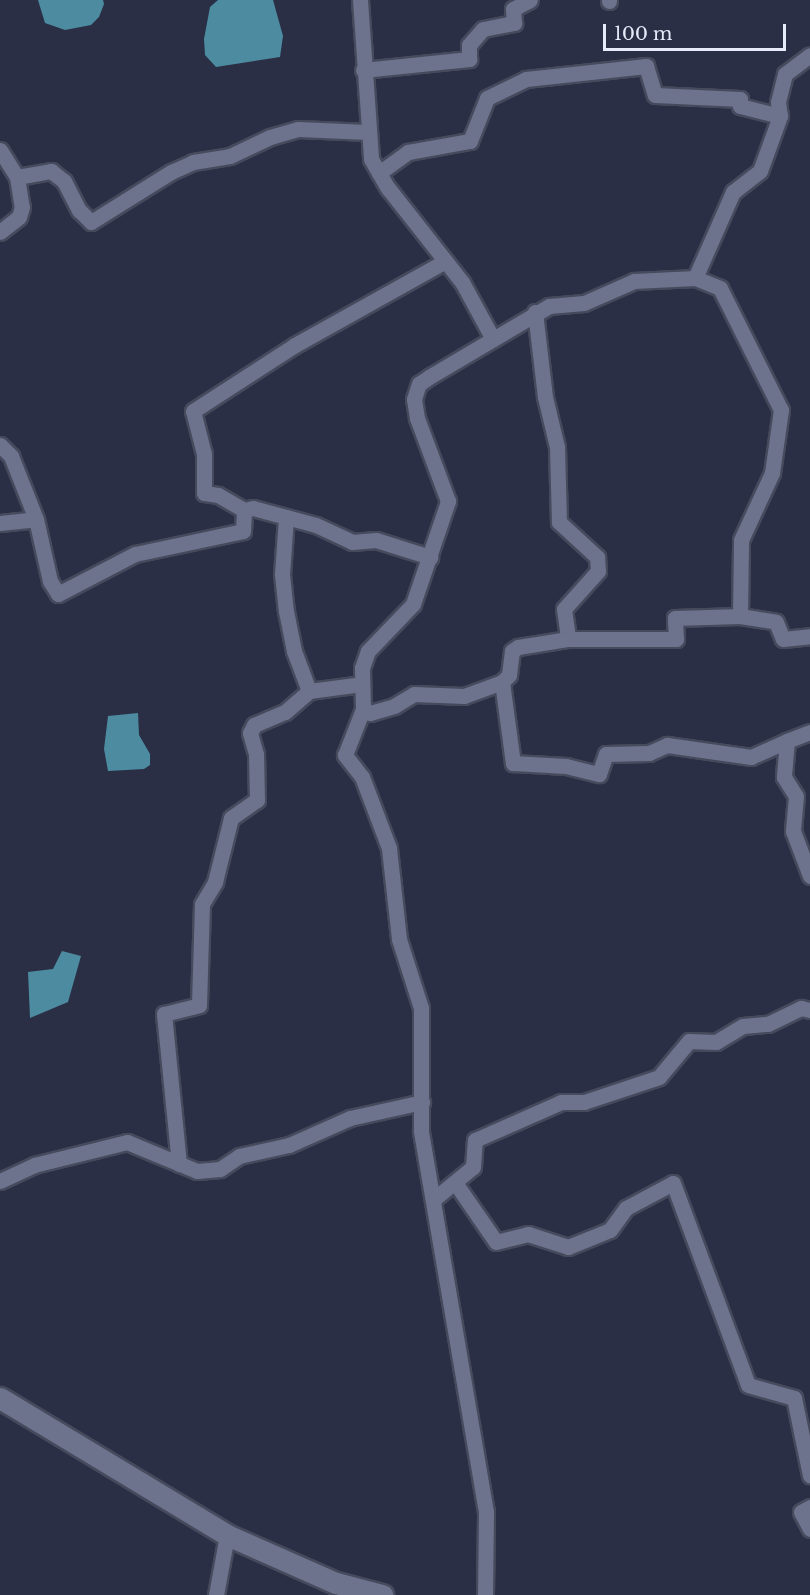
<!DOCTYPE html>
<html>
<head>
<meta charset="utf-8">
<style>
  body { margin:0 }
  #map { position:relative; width:810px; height:1595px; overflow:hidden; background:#2a2f46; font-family:"Libre Baskerville",serif }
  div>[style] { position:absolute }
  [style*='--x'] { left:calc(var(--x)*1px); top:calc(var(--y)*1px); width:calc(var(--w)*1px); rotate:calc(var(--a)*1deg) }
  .water>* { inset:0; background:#4d8ca0 }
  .roads { filter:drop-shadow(2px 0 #464a5d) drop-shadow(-2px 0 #464a5d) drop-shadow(0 2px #464a5d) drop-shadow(0 -2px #464a5d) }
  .minor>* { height:15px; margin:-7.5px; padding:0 7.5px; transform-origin:7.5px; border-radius:7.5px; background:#6d738d }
  .secondary>* { height:21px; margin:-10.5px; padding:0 10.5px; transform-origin:10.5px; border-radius:10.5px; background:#6d738d }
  span { translate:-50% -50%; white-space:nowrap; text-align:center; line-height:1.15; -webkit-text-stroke:6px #2a2f46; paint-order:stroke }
  .scale { position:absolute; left:603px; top:24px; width:183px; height:27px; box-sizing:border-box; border:3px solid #e6eaf9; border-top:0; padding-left:8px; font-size:18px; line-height:21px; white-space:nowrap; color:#e6eaf9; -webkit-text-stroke:4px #2a2f46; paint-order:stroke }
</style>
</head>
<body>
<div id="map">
  <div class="water">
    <i style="clip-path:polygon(38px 0,103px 0,104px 4px,99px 17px,91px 25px,65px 30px,45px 23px)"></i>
    <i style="clip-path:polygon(218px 0,273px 0,283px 36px,280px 57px,216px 67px,205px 55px,204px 39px,210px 7px)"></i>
    <i style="clip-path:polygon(138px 713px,139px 735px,150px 754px,150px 765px,144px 769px,108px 771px,104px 749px,108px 716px)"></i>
    <i style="clip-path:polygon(62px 951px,81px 956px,68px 1002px,30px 1018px,28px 972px,53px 969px)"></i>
  </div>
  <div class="roads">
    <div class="minor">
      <i style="--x:360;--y:0;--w:159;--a:86"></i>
      <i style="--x:371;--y:159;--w:34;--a:60"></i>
      <i style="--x:388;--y:188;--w:120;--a:51.8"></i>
      <i style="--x:462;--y:282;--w:65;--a:61.5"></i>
      <i style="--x:609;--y:0;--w:1;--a:90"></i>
      <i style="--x:363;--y:70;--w:107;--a:-5.9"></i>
      <i style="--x:469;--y:59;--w:14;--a:-90"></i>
      <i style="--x:469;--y:45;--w:21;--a:-49"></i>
      <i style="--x:483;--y:29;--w:32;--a:-11"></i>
      <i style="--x:514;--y:23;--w:14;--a:-94"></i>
      <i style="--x:513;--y:9;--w:19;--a:-28"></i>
      <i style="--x:0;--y:150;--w:32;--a:58"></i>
      <i style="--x:17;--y:177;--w:30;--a:81"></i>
      <i style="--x:22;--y:207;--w:10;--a:107"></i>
      <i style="--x:19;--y:217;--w:24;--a:142"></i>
      <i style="--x:379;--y:173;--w:36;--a:-36"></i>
      <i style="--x:408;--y:152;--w:63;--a:-10.1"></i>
      <i style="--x:470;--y:141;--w:46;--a:-68.4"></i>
      <i style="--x:487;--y:98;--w:43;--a:-26"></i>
      <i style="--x:526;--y:79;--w:121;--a:-6.2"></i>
      <i style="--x:646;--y:66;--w:30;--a:73"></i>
      <i style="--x:655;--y:95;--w:85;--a:2.7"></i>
      <i style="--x:740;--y:99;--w:7;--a:90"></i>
      <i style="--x:740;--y:106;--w:41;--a:14"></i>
      <i style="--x:17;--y:177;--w:35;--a:-10"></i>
      <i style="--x:51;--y:171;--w:16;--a:38"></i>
      <i style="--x:64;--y:181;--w:33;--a:63"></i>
      <i style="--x:79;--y:210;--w:17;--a:45"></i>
      <i style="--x:91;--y:222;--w:94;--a:-32"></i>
      <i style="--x:171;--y:172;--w:24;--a:-24"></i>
      <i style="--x:193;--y:162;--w:37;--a:-9"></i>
      <i style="--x:230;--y:156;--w:44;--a:-25.4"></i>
      <i style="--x:270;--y:137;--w:29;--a:-16"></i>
      <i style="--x:298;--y:129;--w:70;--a:2.5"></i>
      <i style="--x:535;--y:312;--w:86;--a:83.3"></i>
      <i style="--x:545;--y:397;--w:51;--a:76.5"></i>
      <i style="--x:557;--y:447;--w:75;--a:88.5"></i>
      <i style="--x:559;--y:522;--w:52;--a:42.6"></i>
      <i style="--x:597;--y:557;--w:14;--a:86"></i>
      <i style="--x:598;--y:571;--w:51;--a:131.8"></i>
      <i style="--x:564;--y:609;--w:30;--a:82"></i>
      <i style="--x:0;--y:445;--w:16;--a:45"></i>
      <i style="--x:11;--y:456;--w:68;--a:68.4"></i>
      <i style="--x:244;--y:510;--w:30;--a:-150"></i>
      <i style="--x:218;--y:495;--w:14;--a:-172"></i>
      <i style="--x:204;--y:493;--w:39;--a:-90"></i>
      <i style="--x:204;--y:454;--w:44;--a:-104.3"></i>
      <i style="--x:193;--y:411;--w:121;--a:-32.9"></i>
      <i style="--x:295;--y:345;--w:172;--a:-29.2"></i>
      <i style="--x:286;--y:517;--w:57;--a:94"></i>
      <i style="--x:282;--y:574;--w:37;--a:84"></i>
      <i style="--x:286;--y:611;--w:41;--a:78.7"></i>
      <i style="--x:294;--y:651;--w:43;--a:69.4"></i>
      <i style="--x:0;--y:523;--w:36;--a:-6"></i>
      <i style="--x:36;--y:519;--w:64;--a:77.3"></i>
      <i style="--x:50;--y:581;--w:15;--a:58"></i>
      <i style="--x:58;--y:594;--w:87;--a:-27.5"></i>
      <i style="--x:135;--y:554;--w:110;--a:-12"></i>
      <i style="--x:243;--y:531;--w:21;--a:-87"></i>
      <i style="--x:244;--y:510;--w:9;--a:-13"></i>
      <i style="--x:253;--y:508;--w:65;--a:15.1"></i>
      <i style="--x:316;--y:525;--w:40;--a:25"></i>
      <i style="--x:352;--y:542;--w:24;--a:-5"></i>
      <i style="--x:376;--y:540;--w:57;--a:17.5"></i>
      <i style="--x:740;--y:616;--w:36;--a:9"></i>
      <i style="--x:776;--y:622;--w:18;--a:68"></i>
      <i style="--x:783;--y:639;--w:27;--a:-6"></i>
      <i style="--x:502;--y:682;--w:10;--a:-45"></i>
      <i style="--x:509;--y:675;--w:24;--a:-83"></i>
      <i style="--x:512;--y:651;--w:7;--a:-34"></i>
      <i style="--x:518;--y:647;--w:51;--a:-9.1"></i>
      <i style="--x:568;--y:639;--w:108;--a:0"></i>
      <i style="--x:676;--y:639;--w:21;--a:-93"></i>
      <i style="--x:675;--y:618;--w:65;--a:-1.8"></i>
      <i style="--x:740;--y:616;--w:76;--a:-89.2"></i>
      <i style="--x:741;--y:540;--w:74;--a:-65.2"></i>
      <i style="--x:772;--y:473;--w:64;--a:-81.9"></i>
      <i style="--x:781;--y:410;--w:136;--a:-116.6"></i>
      <i style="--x:720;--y:288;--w:27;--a:-158"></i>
      <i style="--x:363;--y:709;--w:8;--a:30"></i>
      <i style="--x:370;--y:713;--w:25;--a:-16"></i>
      <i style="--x:394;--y:706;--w:23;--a:-31"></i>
      <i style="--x:414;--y:694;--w:50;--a:2.3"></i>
      <i style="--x:464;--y:696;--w:40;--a:-20.2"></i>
      <i style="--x:502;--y:682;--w:82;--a:82.3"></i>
      <i style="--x:513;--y:763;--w:53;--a:3.2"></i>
      <i style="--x:566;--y:766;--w:34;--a:14"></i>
      <i style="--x:599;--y:774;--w:21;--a:-71"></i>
      <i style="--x:606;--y:754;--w:43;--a:-1.3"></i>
      <i style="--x:649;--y:753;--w:20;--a:-24"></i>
      <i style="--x:667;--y:745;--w:85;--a:8.1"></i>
      <i style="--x:751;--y:757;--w:39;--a:-24"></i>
      <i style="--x:810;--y:732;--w:25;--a:159"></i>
      <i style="--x:787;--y:741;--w:36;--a:95"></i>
      <i style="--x:784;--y:777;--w:22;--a:58"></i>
      <i style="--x:796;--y:796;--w:35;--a:95"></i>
      <i style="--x:793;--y:831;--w:48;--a:69.3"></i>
      <i style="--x:179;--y:1164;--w:151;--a:-95.7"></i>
      <i style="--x:164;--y:1014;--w:36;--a:-14"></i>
      <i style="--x:199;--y:1005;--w:101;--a:-88.3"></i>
      <i style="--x:202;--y:904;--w:26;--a:-59"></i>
      <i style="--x:215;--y:882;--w:66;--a:-76"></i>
      <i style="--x:231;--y:818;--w:32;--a:-35"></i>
      <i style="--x:257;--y:800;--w:46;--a:-91.2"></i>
      <i style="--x:256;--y:754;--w:22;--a:-106"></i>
      <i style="--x:250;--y:733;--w:9;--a:-63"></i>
      <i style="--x:254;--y:725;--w:34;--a:-23"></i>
      <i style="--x:285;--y:712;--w:32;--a:-41"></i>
      <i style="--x:309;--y:691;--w:53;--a:-7.5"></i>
      <i style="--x:0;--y:1181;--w:38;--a:-25"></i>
      <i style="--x:34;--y:1165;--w:96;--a:-13.9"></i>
      <i style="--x:127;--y:1142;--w:76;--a:22.5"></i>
      <i style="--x:197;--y:1171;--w:23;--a:-5"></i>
      <i style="--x:220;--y:1169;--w:23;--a:-34"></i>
      <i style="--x:239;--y:1156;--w:51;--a:-12.4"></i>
      <i style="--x:289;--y:1145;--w:67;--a:-23.9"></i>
      <i style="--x:350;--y:1118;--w:74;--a:-12.5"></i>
      <i style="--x:456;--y:1184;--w:70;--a:55.4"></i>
      <i style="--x:496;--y:1242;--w:33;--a:-14"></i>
      <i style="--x:528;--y:1234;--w:42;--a:18"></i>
      <i style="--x:568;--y:1247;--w:45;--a:-22"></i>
      <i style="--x:610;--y:1230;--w:27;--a:-54"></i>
      <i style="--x:626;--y:1208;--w:53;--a:-28"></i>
      <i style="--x:673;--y:1183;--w:215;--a:69.6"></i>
      <i style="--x:748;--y:1385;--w:48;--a:15.8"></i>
      <i style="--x:794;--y:1398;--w:79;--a:78.3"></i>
      <i style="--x:434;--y:1199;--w:50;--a:-39.4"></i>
      <i style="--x:473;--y:1167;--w:27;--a:-86"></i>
      <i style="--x:475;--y:1140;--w:94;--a:-23.8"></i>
      <i style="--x:561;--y:1102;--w:23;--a:0"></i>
      <i style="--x:584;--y:1102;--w:79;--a:-18.4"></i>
      <i style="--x:659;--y:1077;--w:47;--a:-50.2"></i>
      <i style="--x:689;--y:1041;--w:27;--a:2"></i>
      <i style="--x:716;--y:1042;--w:31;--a:-31"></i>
      <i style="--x:743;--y:1026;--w:25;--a:-5"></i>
      <i style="--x:768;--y:1024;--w:37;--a:-26"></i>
      <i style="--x:801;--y:1008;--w:9;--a:13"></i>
      <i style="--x:810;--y:1507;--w:10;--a:151"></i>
      <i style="--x:801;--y:1512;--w:19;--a:62"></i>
      <i style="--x:216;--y:1595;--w:61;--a:-79.6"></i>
      <i style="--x:485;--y:1595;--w:83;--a:-89.3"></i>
      <i style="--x:486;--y:1512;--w:387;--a:-99.7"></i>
      <i style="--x:421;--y:1130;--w:122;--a:-90"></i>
      <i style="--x:421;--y:1008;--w:72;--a:-107.7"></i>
      <i style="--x:399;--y:939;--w:92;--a:-96.3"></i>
      <i style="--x:389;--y:848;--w:76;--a:-110.8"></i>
      <i style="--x:362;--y:777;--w:28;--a:-128"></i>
      <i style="--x:345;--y:755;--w:49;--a:-68.6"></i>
      <i style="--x:363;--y:709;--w:41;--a:-91.4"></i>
      <i style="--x:362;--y:668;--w:18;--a:-71"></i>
      <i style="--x:368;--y:651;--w:65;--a:-46.2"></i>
      <i style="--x:413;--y:604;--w:109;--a:-71.2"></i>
      <i style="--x:448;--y:501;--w:89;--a:-110.5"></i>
      <i style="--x:417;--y:418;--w:19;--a:-99"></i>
      <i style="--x:414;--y:399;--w:16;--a:-72"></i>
      <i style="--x:419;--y:384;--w:12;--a:-35"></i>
      <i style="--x:429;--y:377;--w:139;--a:-30.6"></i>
      <i style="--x:549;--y:306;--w:35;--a:-5"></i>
      <i style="--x:584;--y:303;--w:55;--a:-23.7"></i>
      <i style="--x:634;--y:281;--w:61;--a:-2.8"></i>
      <i style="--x:695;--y:278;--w:94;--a:-66.2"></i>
      <i style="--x:733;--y:192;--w:34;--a:-38"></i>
      <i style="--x:760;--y:171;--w:59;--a:-70"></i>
      <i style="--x:780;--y:116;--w:14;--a:-98"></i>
      <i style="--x:778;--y:102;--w:29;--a:-76"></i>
      <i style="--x:785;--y:74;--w:31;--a:-37"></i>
    </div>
    <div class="secondary">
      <i style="--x:0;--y:1398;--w:265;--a:31.1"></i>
      <i style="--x:227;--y:1535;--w:119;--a:23.8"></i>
      <i style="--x:336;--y:1583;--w:48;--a:14.6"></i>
    </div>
  </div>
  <div class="scale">100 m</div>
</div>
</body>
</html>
